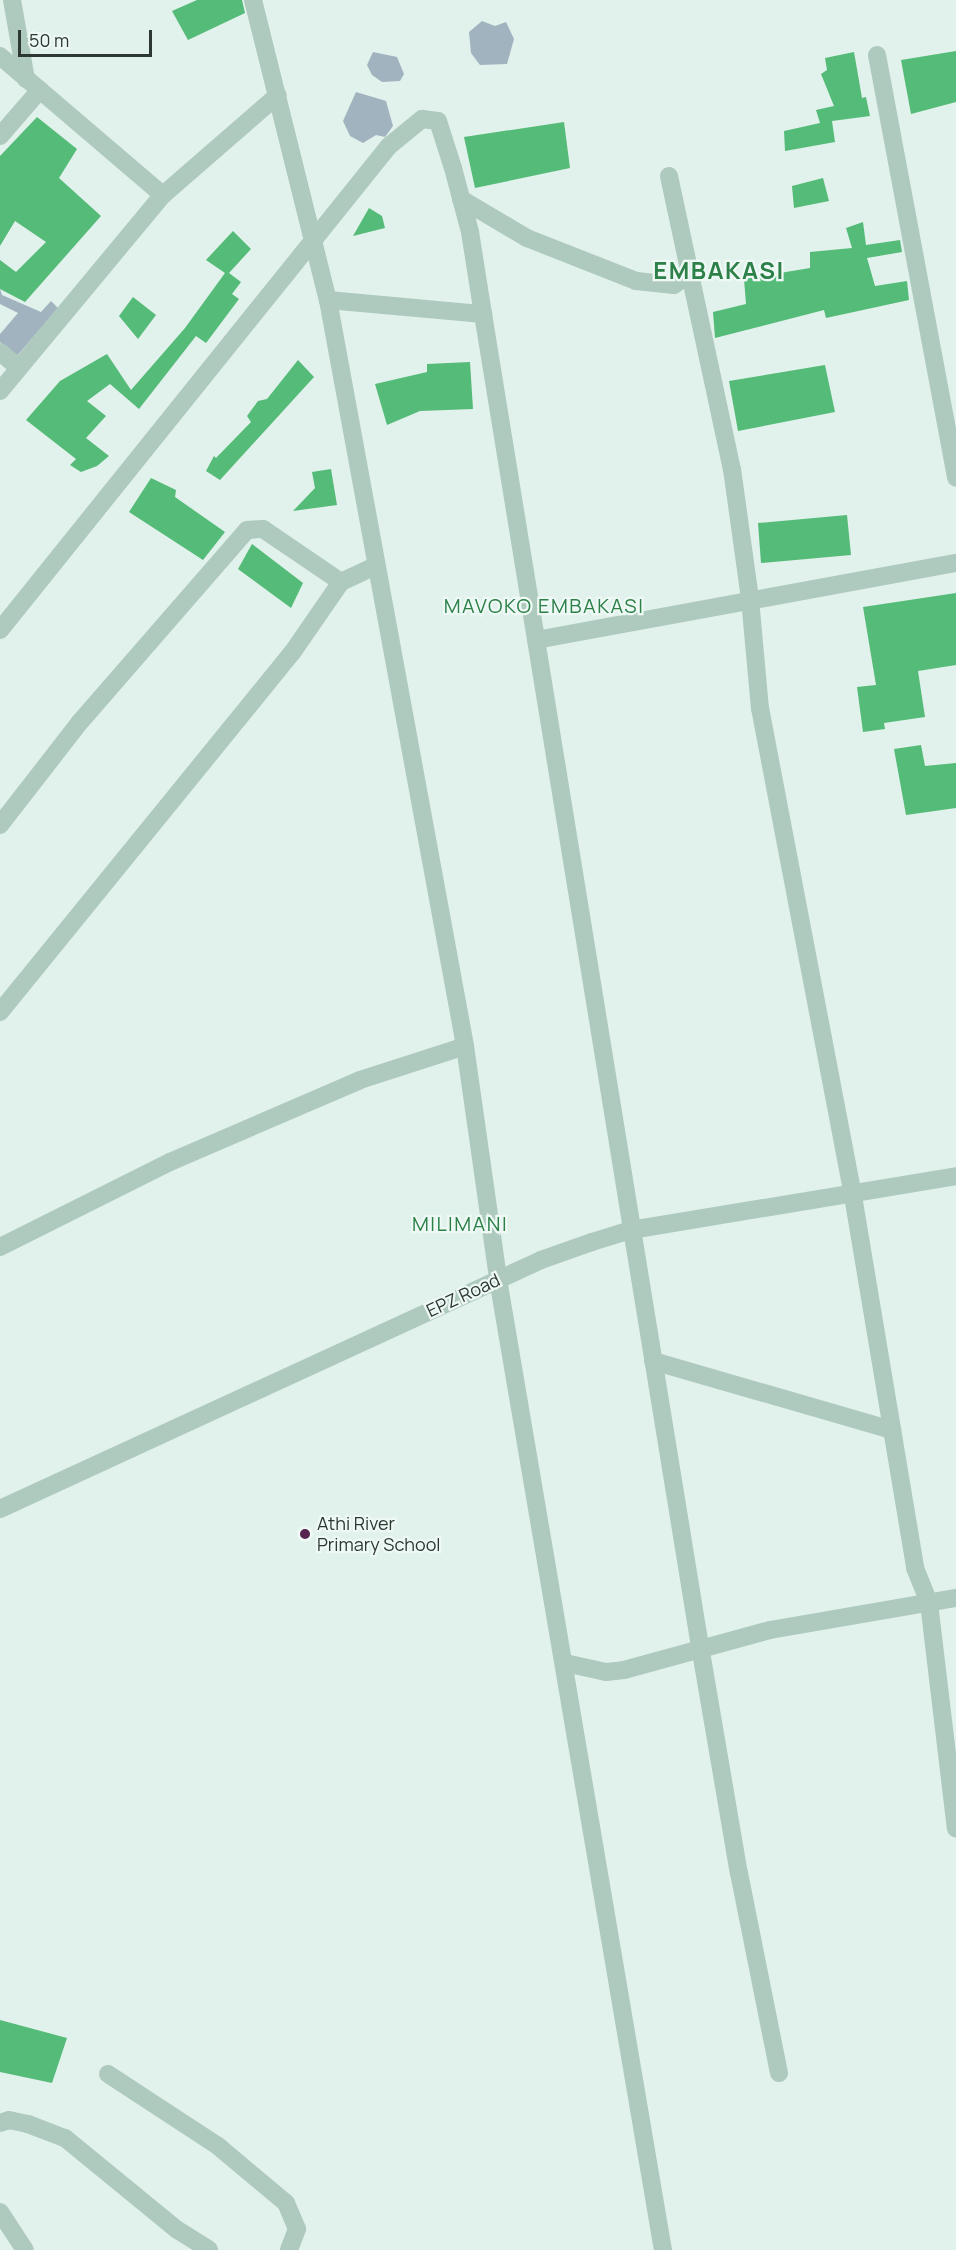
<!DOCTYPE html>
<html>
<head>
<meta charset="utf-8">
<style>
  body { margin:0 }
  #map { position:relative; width:956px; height:2250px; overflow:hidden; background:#e1f1eb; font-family:Manrope,sans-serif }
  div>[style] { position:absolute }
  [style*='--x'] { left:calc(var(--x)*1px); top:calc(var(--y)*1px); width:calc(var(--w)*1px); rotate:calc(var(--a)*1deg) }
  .green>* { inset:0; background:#a2b3c0 }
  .building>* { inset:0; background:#55bb78 }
  .minor>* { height:18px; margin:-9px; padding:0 9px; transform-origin:9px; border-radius:9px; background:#aec9bd }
  .dots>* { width:16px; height:16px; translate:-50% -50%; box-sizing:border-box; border:3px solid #eef9f5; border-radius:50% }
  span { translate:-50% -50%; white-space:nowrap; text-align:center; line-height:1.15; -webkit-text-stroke:4.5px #eef9f5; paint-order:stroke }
  .street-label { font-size:18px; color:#2c3831 }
  .poi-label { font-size:18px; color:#2c3831 }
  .left { translate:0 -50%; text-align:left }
  .neighbourhood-label { font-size:20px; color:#2c8048; letter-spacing:1.5px }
  .district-label { font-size:24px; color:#2c8048; font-weight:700; letter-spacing:1.5px }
  .scale { position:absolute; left:18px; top:30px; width:134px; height:27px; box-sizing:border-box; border:3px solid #2c3831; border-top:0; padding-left:8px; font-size:18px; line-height:21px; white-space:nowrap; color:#2c3831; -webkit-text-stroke:4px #eef9f5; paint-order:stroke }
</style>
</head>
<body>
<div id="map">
  <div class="green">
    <i style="clip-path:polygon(482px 21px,495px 26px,506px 22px,514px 39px,507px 64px,480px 65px,471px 53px,469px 32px)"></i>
    <i style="clip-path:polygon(373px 52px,397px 57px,404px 74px,400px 81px,382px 82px,372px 75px,367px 65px)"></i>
    <i style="clip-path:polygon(356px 92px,386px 101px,393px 126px,385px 137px,376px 135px,363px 143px,350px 136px,343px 121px)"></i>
    <i style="clip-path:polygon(0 289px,2px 295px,41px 312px,51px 301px,58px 308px,17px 356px,0 342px,0 334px,18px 313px,0 304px)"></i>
  </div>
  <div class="building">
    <i style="clip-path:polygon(197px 0,242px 0,245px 13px,188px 40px,172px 11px)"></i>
    <i style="clip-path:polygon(956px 51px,956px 102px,911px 114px,901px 60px)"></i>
    <i style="clip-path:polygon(854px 52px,862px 98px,866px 97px,870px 116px,832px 121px,835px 142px,785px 151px,784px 131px,820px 123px,816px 110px,834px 106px,821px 74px,827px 70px,825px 58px)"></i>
    <i style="clip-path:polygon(37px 117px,77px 149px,59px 178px,101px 216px,25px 302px,0 289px,0 260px,16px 272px,46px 242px,15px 221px,0 246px,0 156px)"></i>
    <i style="clip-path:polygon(564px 122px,570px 168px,475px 188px,464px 137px)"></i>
    <i style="clip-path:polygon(823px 178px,829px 201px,794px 208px,792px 186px)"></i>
    <i style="clip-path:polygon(369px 208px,382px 216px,385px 228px,353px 236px)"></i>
    <i style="clip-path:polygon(863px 222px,866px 245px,900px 240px,902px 252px,867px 258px,875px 286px,907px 281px,909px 300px,826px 318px,824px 310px,715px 338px,713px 312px,746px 304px,744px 279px,810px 268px,810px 252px,852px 248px,846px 228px)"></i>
    <i style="clip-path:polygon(233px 231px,251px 249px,229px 273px,241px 282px,232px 294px,239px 299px,206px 343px,196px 336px,139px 409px,110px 384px,87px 401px,106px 416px,86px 438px,109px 456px,97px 466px,81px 472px,70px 465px,76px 459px,26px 420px,60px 381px,107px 354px,131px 390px,185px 328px,225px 273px,206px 260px)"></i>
    <i style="clip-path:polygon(133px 297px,156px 315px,138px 339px,119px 316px)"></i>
    <i style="clip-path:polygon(298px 360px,314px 377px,220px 480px,206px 471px,214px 456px,216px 458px,251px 422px,247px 416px,258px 401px,267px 399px)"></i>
    <i style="clip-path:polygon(470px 362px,473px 409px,420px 411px,387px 425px,375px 384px,427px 372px,427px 364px)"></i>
    <i style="clip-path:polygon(825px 365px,835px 412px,738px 431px,729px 381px)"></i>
    <i style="clip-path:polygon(331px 469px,337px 505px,293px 511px,315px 488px,312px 472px)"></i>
    <i style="clip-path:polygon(151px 478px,176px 490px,175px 497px,225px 532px,203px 560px,129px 512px)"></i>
    <i style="clip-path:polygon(847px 515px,851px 555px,761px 563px,758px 523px)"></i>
    <i style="clip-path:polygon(252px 544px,303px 583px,291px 608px,238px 569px)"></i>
    <i style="clip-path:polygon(956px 593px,956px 665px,918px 671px,925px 717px,884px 723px,885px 729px,863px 732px,857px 687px,876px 685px,863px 607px)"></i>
    <i style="clip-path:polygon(921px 745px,925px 766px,956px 763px,956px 808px,906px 815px,894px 749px)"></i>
    <i style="clip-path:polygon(0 2020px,67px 2038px,52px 2083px,0 2072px)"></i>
  </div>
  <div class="minor">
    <i style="--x:12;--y:0;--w:80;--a:80"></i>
    <i style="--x:253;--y:0;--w:309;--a:76"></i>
    <i style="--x:328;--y:300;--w:758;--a:79.59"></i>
    <i style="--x:465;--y:1046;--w:235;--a:81.9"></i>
    <i style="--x:498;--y:1279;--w:985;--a:80.36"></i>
    <i style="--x:877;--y:55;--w:430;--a:79.4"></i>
    <i style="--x:0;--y:56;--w:214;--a:40.5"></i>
    <i style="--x:0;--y:136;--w:61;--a:-49"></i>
    <i style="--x:669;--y:176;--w:300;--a:77.9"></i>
    <i style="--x:732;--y:469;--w:131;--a:82.1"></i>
    <i style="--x:750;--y:599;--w:109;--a:84.8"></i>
    <i style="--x:760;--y:708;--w:497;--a:79.2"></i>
    <i style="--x:853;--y:1196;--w:377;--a:80.5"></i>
    <i style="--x:915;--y:1568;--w:38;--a:68"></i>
    <i style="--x:929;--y:1603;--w:227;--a:83.2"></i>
    <i style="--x:461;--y:199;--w:77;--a:30.6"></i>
    <i style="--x:527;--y:238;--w:117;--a:21.5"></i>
    <i style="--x:636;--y:281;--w:38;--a:6"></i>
    <i style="--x:674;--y:285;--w:19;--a:-35"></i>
    <i style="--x:328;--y:300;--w:156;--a:5.2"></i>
    <i style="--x:483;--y:314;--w:1350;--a:80.75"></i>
    <i style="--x:700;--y:1646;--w:230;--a:80.3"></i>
    <i style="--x:739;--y:1873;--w:204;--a:78.7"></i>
    <i style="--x:0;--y:352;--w:25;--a:40"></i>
    <i style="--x:0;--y:391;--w:255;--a:-50.3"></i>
    <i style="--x:163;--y:195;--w:152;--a:-41"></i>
    <i style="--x:0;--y:630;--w:621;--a:-51.21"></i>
    <i style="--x:389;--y:146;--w:43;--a:-39.3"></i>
    <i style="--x:422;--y:119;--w:16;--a:7"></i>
    <i style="--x:438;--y:121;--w:49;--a:72.3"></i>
    <i style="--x:453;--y:168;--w:66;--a:75.1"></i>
    <i style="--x:470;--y:232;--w:83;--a:81"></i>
    <i style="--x:536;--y:640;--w:427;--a:-10.4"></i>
    <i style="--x:0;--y:825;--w:130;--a:-52.2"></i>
    <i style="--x:80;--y:722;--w:254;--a:-49"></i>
    <i style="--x:247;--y:530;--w:16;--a:-4"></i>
    <i style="--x:263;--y:529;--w:94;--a:34.2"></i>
    <i style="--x:0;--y:1012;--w:463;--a:-50.9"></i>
    <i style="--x:292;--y:653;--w:86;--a:-55.4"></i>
    <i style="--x:341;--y:582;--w:38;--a:-25"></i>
    <i style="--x:0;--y:1247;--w:190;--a:-26.6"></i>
    <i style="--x:170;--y:1162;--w:207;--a:-23.3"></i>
    <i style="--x:360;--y:1080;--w:110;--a:-17.9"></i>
    <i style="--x:653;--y:1361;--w:249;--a:16.1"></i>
    <i style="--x:0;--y:1509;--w:596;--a:-24.71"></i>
    <i style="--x:541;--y:1260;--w:54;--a:-19.4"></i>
    <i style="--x:592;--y:1242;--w:41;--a:-17.1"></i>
    <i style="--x:631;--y:1230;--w:329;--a:-9.4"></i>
    <i style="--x:565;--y:1663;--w:42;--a:12.4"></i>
    <i style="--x:606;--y:1672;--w:18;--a:-6"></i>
    <i style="--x:624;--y:1670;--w:151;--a:-15.3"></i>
    <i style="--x:770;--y:1630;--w:189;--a:-9.8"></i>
    <i style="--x:108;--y:2074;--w:131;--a:33.2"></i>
    <i style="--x:218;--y:2146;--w:89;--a:40"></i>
    <i style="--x:286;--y:2203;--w:28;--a:67"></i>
    <i style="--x:297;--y:2229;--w:22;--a:111"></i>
    <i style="--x:0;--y:2123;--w:9;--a:-18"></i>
    <i style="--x:9;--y:2120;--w:19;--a:12"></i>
    <i style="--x:28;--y:2124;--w:40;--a:21"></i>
    <i style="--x:65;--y:2138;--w:144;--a:39.3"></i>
    <i style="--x:176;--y:2229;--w:39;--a:32"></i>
    <i style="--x:0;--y:2212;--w:45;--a:56.7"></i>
  </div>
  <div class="dots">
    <i style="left:305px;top:1534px;background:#56244e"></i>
  </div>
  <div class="street-label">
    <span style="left:463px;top:1295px;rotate:-25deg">EPZ Road</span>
  </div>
  <div class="poi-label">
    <span class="left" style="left:317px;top:1534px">Athi River<br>Primary School</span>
  </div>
  <div class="neighbourhood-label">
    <span style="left:544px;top:605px">MAVOKO EMBAKASI</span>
    <span style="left:460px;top:1223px">MILIMANI</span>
  </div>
  <div class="district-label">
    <span style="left:719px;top:270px">EMBAKASI</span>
  </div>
  <div class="scale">50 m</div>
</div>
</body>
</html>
